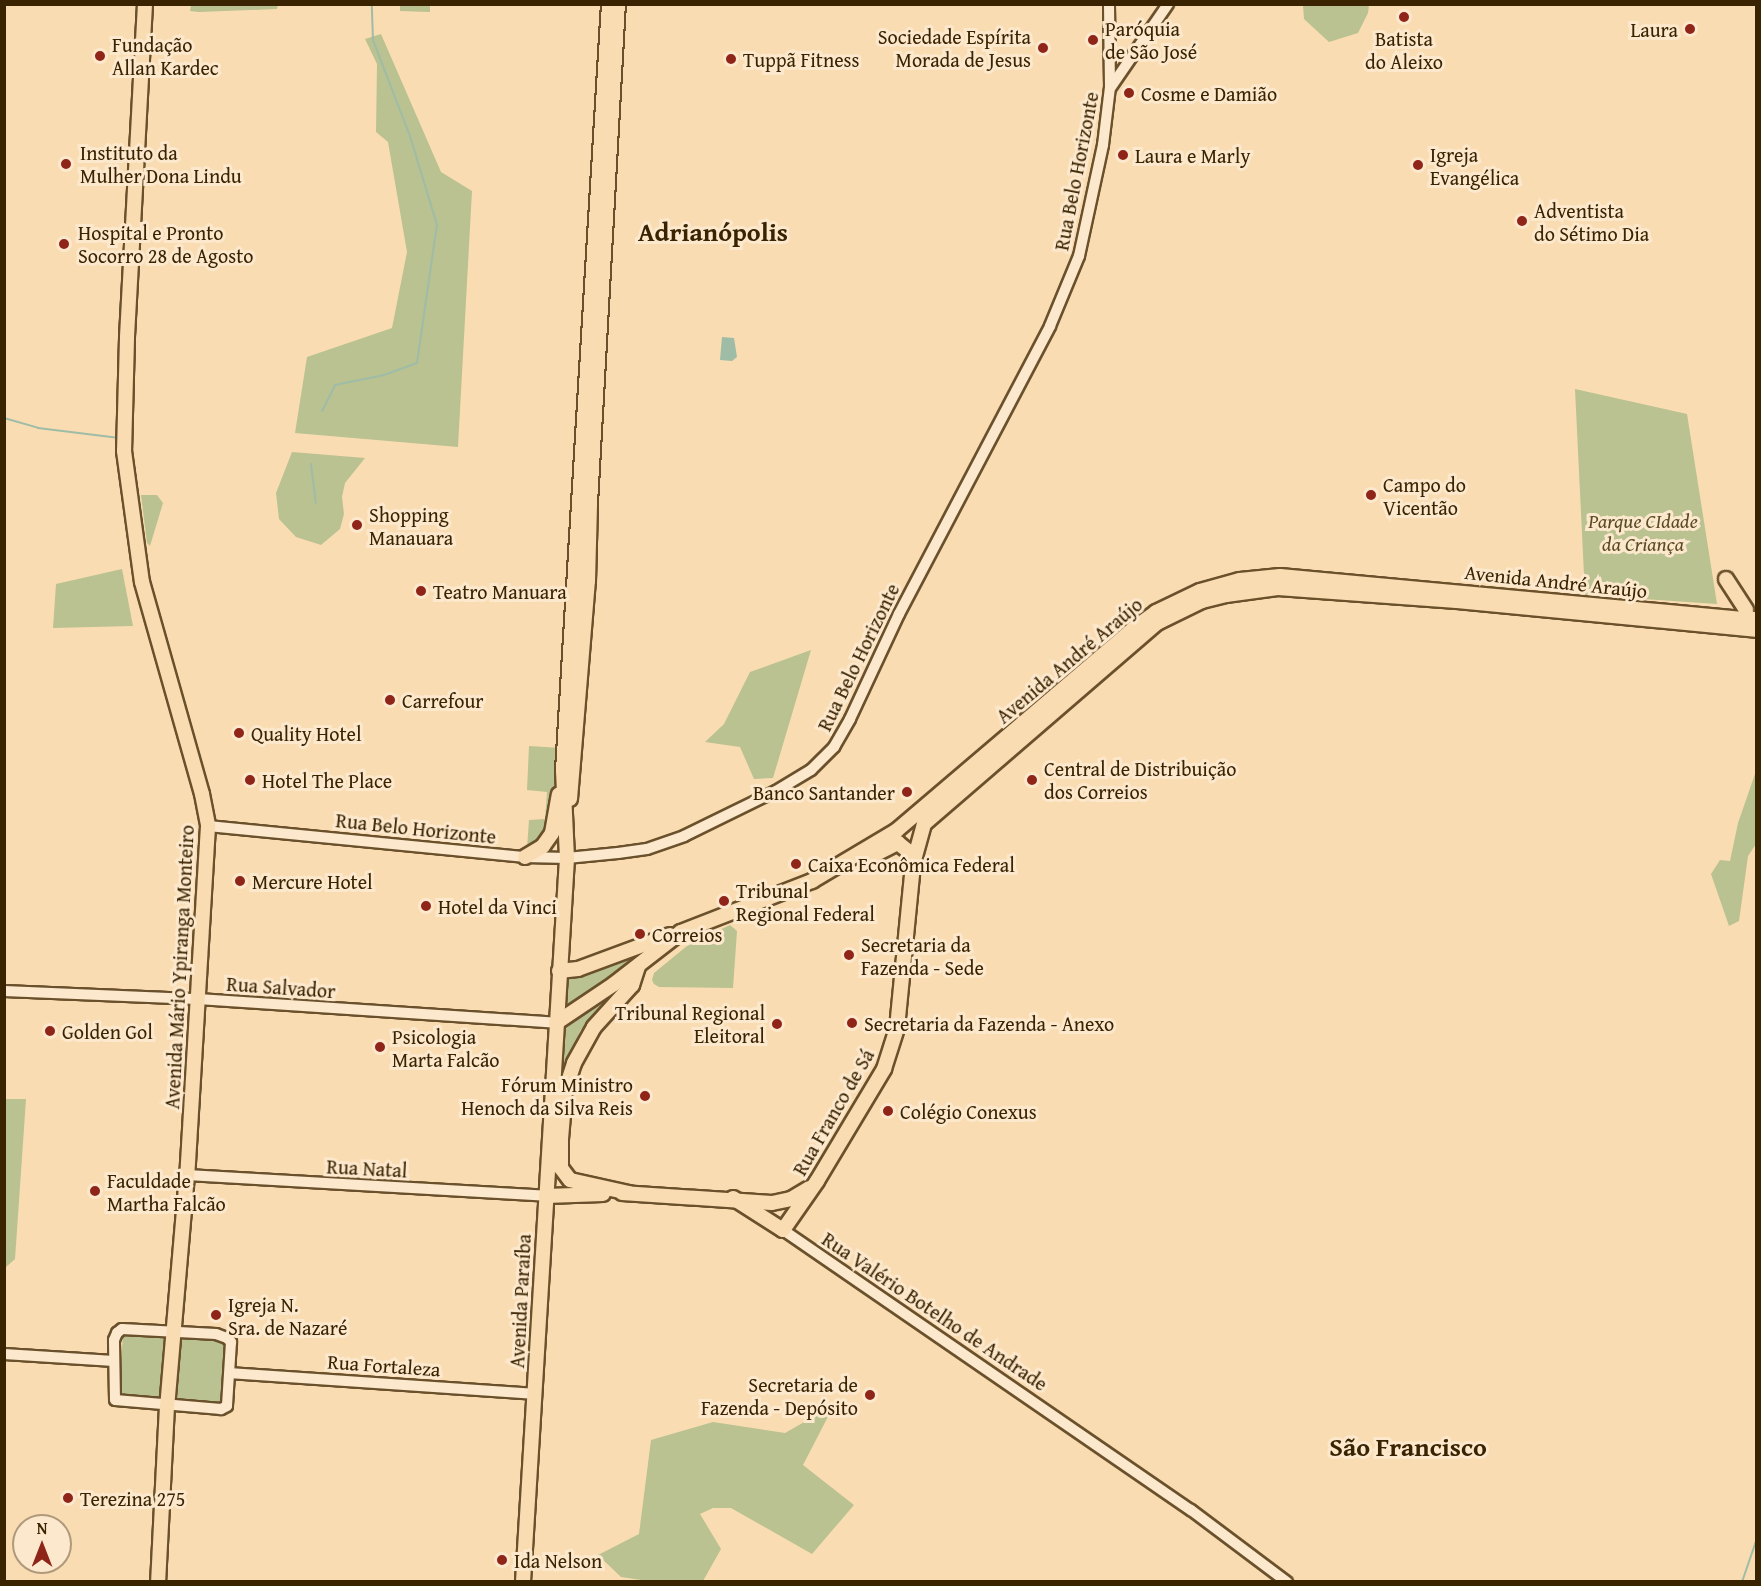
<!DOCTYPE html>
<html>
<head>
<meta charset="utf-8">
<style>
  body { margin:0 }
  #map { position:relative; width:1761px; height:1586px; overflow:hidden; background:#fadcb2; font-family:"Gentium Book Plus",serif }
  div>[style] { position:absolute }
  [style*='--x'] { left:calc(var(--x)*1px); top:calc(var(--y)*1px); width:calc(var(--w)*1px); rotate:calc(var(--a)*1deg) }
  .green>* { inset:0; background:#b9c290 }
  .water>* { inset:0; background:#9fbca7 }
  .stream>* { height:2px; margin:-1px; padding:0 1px; transform-origin:1px; border-radius:1px; background:#9fbca7 }
  .roads { filter:drop-shadow(2px 0 #6a512c) drop-shadow(-2px 0 #6a512c) drop-shadow(0 2px #6a512c) drop-shadow(0 -2px #6a512c) }
  .minor>* { height:10px; margin:-5px; padding:0 5px; transform-origin:5px; border-radius:5px; background:#fce8cd }
  .major>* { height:14px; margin:-7px; padding:0 7px; transform-origin:7px; border-radius:7px; background:#fadcb2 }
  .dots>* { width:16px; height:16px; translate:-50% -50%; box-sizing:border-box; border:3px solid #fce8cd; border-radius:50% }
  span { translate:-50% -50%; white-space:nowrap; text-align:center; line-height:1.15; -webkit-text-stroke:6px #fce8cd; paint-order:stroke }
  .poi-label { font-size:20px; color:#3a2300 }
  .left { translate:0 -50%; text-align:left }
  .right { translate:-100% -50%; text-align:right }
  .street-label { font-size:20px; color:#3a2300 }
  .park-label { font-size:20px; color:#5a4b24; font-style:italic }
  .district-label { font-size:26px; color:#3a2300; font-weight:700 }
  .frame { position:absolute; inset:0; border:6px solid #3a2300; pointer-events:none }
  .north { position:absolute; left:12px; top:1514px; width:60px; height:60px; box-sizing:border-box; background:#fce8cd; border:2px solid #ae997b; border-radius:50%; rotate:0deg; font-size:16px; font-weight:700; line-height:24px; text-align:center; color:#3a2300 }
  .north::after { content:''; display:block; margin:auto; width:21px; height:27px; background:#8f2418; clip-path:polygon(50% 0,100% 100%,50% 72%,0 100%) }
</style>
</head>
<body>
<div id="map">
  <div class="green">
    <i style="clip-path:polygon(191px 5px,191px 4px,278px 5px,277px 9px,199px 12px,190px 11px)"></i>
    <i style="clip-path:polygon(400px 5px,430px 5px,430px 12px,400px 11px)"></i>
    <i style="clip-path:polygon(1303px 5px,1303px 4px,1369px 5px,1368px 13px,1358px 33px,1329px 42px,1304px 19px)"></i>
    <i style="clip-path:polygon(381px 34px,441px 172px,472px 191px,458px 447px,295px 433px,307px 357px,392px 328px,407px 252px,388px 142px,376px 132px,377px 64px,365px 39px)"></i>
    <i style="clip-path:polygon(1575px 389px,1687px 414px,1717px 604px,1585px 595px)"></i>
    <i style="clip-path:polygon(292px 452px,365px 458px,345px 483px,342px 497px,344px 514px,340px 529px,321px 545px,296px 537px,279px 519px,276px 493px)"></i>
    <i style="clip-path:polygon(141px 495px,157px 495px,163px 503px,150px 546px,147px 543px)"></i>
    <i style="clip-path:polygon(122px 569px,133px 626px,53px 628px,56px 584px)"></i>
    <i style="clip-path:polygon(811px 650px,773px 778px,754px 779px,740px 747px,705px 742px,724px 724px,750px 672px)"></i>
    <i style="clip-path:polygon(529px 746px,561px 748px,552px 831px,540px 848px,527px 848px,529px 820px,545px 819px,547px 792px,527px 790px)"></i>
    <i style="clip-path:polygon(1756px 771px,1756px 844px,1748px 856px,1739px 921px,1729px 926px,1711px 874px,1720px 860px,1730px 861px,1738px 823px)"></i>
    <i style="clip-path:polygon(730px 925px,737px 931px,733px 988px,659px 987px,654px 984px,652px 980px,654px 973px,687px 946px)"></i>
    <i style="clip-path:polygon(644px 948px,592px 992px,601px 1008px,580px 1031px,559px 1083px,561px 1030px,592px 1008px,587px 996px,564px 1008px,562px 979px)"></i>
    <i style="clip-path:polygon(5px 1099px,26px 1099px,15px 1259px,6px 1267px)"></i>
    <i style="clip-path:polygon(123px 1334px,227px 1339px,223px 1402px,119px 1397px)"></i>
    <i style="clip-path:polygon(834px 1405px,803px 1465px,854px 1505px,812px 1554px,731px 1508px,713px 1508px,700px 1514px,721px 1549px,703px 1581px,648px 1581px,621px 1577px,598px 1555px,639px 1534px,651px 1440px,713px 1422px,785px 1433px)"></i>
  </div>
  <div class="water">
    <i style="clip-path:polygon(722px 337px,734px 338px,737px 357px,732px 361px,720px 360px)"></i>
  </div>
  <div class="stream">
    <i style="--x:322;--y:411;--w:29;--a:-63"></i>
    <i style="--x:335;--y:385;--w:50;--a:-11.5"></i>
    <i style="--x:384;--y:375;--w:35;--a:-20"></i>
    <i style="--x:417;--y:363;--w:139;--a:-81.8"></i>
    <i style="--x:437;--y:225;--w:93;--a:-106.9"></i>
    <i style="--x:410;--y:136;--w:103;--a:-111.1"></i>
    <i style="--x:373;--y:40;--w:36;--a:-92"></i>
    <i style="--x:4;--y:418;--w:35;--a:16"></i>
    <i style="--x:38;--y:428;--w:82;--a:7"></i>
    <i style="--x:311;--y:464;--w:39;--a:83"></i>
    <i style="--x:1742;--y:1582;--w:43;--a:-71.1"></i>
  </div>
  <div class="roads">
    <div class="minor">
      <i style="--x:1111;--y:87;--w:101;--a:-55.5"></i>
      <i style="--x:208;--y:826;--w:319;--a:5.6"></i>
      <i style="--x:525;--y:857;--w:42;--a:1.4"></i>
      <i style="--x:567;--y:858;--w:51;--a:-5.6"></i>
      <i style="--x:618;--y:853;--w:29;--a:-8"></i>
      <i style="--x:647;--y:849;--w:39;--a:-19"></i>
      <i style="--x:684;--y:836;--w:102;--a:-26.1"></i>
      <i style="--x:776;--y:791;--w:41;--a:-31"></i>
      <i style="--x:811;--y:770;--w:33;--a:-45"></i>
      <i style="--x:834;--y:747;--w:32;--a:-60"></i>
      <i style="--x:850;--y:719;--w:116;--a:-65"></i>
      <i style="--x:899;--y:614;--w:325;--a:-62.3"></i>
      <i style="--x:1050;--y:326;--w:76;--a:-67.5"></i>
      <i style="--x:1079;--y:256;--w:114;--a:-77.8"></i>
      <i style="--x:1103;--y:145;--w:58;--a:-83.1"></i>
      <i style="--x:1110;--y:87;--w:83;--a:-90.7"></i>
      <i style="--x:4;--y:991;--w:194;--a:2.4"></i>
      <i style="--x:198;--y:999;--w:359;--a:3.8"></i>
      <i style="--x:187;--y:1175;--w:360;--a:3.3"></i>
      <i style="--x:783;--y:1230;--w:495;--a:34.5"></i>
      <i style="--x:1191;--y:1510;--w:120;--a:36.9"></i>
      <i style="--x:122;--y:1329;--w:94;--a:3"></i>
      <i style="--x:216;--y:1334;--w:12;--a:20"></i>
      <i style="--x:227;--y:1338;--w:6;--a:45"></i>
      <i style="--x:231;--y:1342;--w:64;--a:93.6"></i>
      <i style="--x:227;--y:1406;--w:7;--a:153"></i>
      <i style="--x:221;--y:1409;--w:106;--a:-175.1"></i>
      <i style="--x:115;--y:1400;--w:60;--a:-91"></i>
      <i style="--x:114;--y:1340;--w:8;--a:-67"></i>
      <i style="--x:117;--y:1333;--w:6;--a:-39"></i>
      <i style="--x:4;--y:1354;--w:110;--a:3.6"></i>
      <i style="--x:230;--y:1373;--w:306;--a:3.9"></i>
    </div>
    <div class="major">
      <i style="--x:145;--y:4;--w:334;--a:93.1"></i>
      <i style="--x:127;--y:338;--w:113;--a:91.5"></i>
      <i style="--x:124;--y:451;--w:132;--a:82.2"></i>
      <i style="--x:142;--y:582;--w:220;--a:74.2"></i>
      <i style="--x:202;--y:794;--w:33;--a:79"></i>
      <i style="--x:208;--y:826;--w:350;--a:93.4"></i>
      <i style="--x:187;--y:1175;--w:232;--a:94.9"></i>
      <i style="--x:167;--y:1406;--w:176;--a:92.9"></i>
      <i style="--x:1726;--y:579;--w:37;--a:57"></i>
      <i style="--x:570;--y:799;--w:219;--a:-85.3"></i>
      <i style="--x:588;--y:581;--w:78;--a:-88.5"></i>
      <i style="--x:590;--y:503;--w:500;--a:-86.8"></i>
      <i style="--x:874;--y:855;--w:27;--a:-27"></i>
      <i style="--x:898;--y:843;--w:14;--a:39"></i>
      <i style="--x:909;--y:852;--w:13;--a:72"></i>
      <i style="--x:525;--y:857;--w:21;--a:-31"></i>
      <i style="--x:543;--y:846;--w:16;--a:-55"></i>
      <i style="--x:552;--y:833;--w:39;--a:-80"></i>
      <i style="--x:559;--y:971;--w:19;--a:-6"></i>
      <i style="--x:578;--y:969;--w:98;--a:-20.3"></i>
      <i style="--x:556;--y:1023;--w:70;--a:-33.9"></i>
      <i style="--x:614;--y:984;--w:85;--a:-37.8"></i>
      <i style="--x:681;--y:932;--w:141;--a:-21.3"></i>
      <i style="--x:812;--y:881;--w:98;--a:-30.8"></i>
      <i style="--x:896;--y:831;--w:311;--a:-40.4"></i>
      <i style="--x:1133;--y:629;--w:29;--a:-36"></i>
      <i style="--x:1156;--y:612;--w:49;--a:-25.5"></i>
      <i style="--x:1200;--y:591;--w:41;--a:-15.4"></i>
      <i style="--x:1240;--y:580;--w:40;--a:-5.7"></i>
      <i style="--x:1280;--y:576;--w:462;--a:5.3"></i>
      <i style="--x:1740;--y:619;--w:16;--a:0"></i>
      <i style="--x:622;--y:1193;--w:150;--a:3.8"></i>
      <i style="--x:772;--y:1203;--w:19;--a:-12"></i>
      <i style="--x:791;--y:1199;--w:21;--a:-31"></i>
      <i style="--x:629;--y:1193;--w:60;--a:-167.6"></i>
      <i style="--x:570;--y:1180;--w:15;--a:-127"></i>
      <i style="--x:561;--y:1168;--w:29;--a:-90"></i>
      <i style="--x:561;--y:1139;--w:48;--a:-85.2"></i>
      <i style="--x:565;--y:1091;--w:29;--a:-72"></i>
      <i style="--x:574;--y:1063;--w:41;--a:-60.9"></i>
      <i style="--x:594;--y:1027;--w:57;--a:-47.9"></i>
      <i style="--x:632;--y:985;--w:20;--a:-72"></i>
      <i style="--x:546;--y:1196;--w:57;--a:-2"></i>
      <i style="--x:733;--y:1198;--w:59;--a:32.6"></i>
      <i style="--x:783;--y:1230;--w:60;--a:-55.2"></i>
      <i style="--x:817;--y:1181;--w:131;--a:-59.1"></i>
      <i style="--x:884;--y:1069;--w:43;--a:-72.4"></i>
      <i style="--x:897;--y:1028;--w:165;--a:-84.4"></i>
      <i style="--x:913;--y:864;--w:41;--a:-74.6"></i>
      <i style="--x:924;--y:824;--w:308;--a:-40.8"></i>
      <i style="--x:1157;--y:623;--w:50;--a:-26.1"></i>
      <i style="--x:1202;--y:601;--w:25;--a:-14"></i>
      <i style="--x:1226;--y:595;--w:52;--a:-7.7"></i>
      <i style="--x:1278;--y:588;--w:179;--a:4.2"></i>
      <i style="--x:1457;--y:601;--w:300;--a:5.5"></i>
      <i style="--x:523;--y:1582;--w:725;--a:-86.52"></i>
      <i style="--x:567;--y:858;--w:87;--a:-92.6"></i>
      <i style="--x:563;--y:771;--w:768;--a:-86.57"></i>
    </div>
  </div>
  <div class="dots">
    <i style="left:1404px;top:17px;background:#8f2418"></i>
    <i style="left:1690px;top:29px;background:#8f2418"></i>
    <i style="left:1093px;top:40px;background:#8f2418"></i>
    <i style="left:1043px;top:48px;background:#8f2418"></i>
    <i style="left:100px;top:56px;background:#8f2418"></i>
    <i style="left:731px;top:59px;background:#8f2418"></i>
    <i style="left:1129px;top:93px;background:#8f2418"></i>
    <i style="left:1123px;top:155px;background:#8f2418"></i>
    <i style="left:66px;top:164px;background:#8f2418"></i>
    <i style="left:1418px;top:165px;background:#8f2418"></i>
    <i style="left:1522px;top:221px;background:#8f2418"></i>
    <i style="left:64px;top:244px;background:#8f2418"></i>
    <i style="left:1371px;top:495px;background:#8f2418"></i>
    <i style="left:357px;top:525px;background:#8f2418"></i>
    <i style="left:421px;top:591px;background:#8f2418"></i>
    <i style="left:390px;top:700px;background:#8f2418"></i>
    <i style="left:239px;top:733px;background:#8f2418"></i>
    <i style="left:250px;top:780px;background:#8f2418"></i>
    <i style="left:1032px;top:780px;background:#8f2418"></i>
    <i style="left:907px;top:792px;background:#8f2418"></i>
    <i style="left:796px;top:864px;background:#8f2418"></i>
    <i style="left:240px;top:881px;background:#8f2418"></i>
    <i style="left:724px;top:901px;background:#8f2418"></i>
    <i style="left:426px;top:906px;background:#8f2418"></i>
    <i style="left:640px;top:934px;background:#8f2418"></i>
    <i style="left:849px;top:955px;background:#8f2418"></i>
    <i style="left:852px;top:1023px;background:#8f2418"></i>
    <i style="left:777px;top:1024px;background:#8f2418"></i>
    <i style="left:50px;top:1031px;background:#8f2418"></i>
    <i style="left:380px;top:1047px;background:#8f2418"></i>
    <i style="left:645px;top:1096px;background:#8f2418"></i>
    <i style="left:888px;top:1111px;background:#8f2418"></i>
    <i style="left:95px;top:1191px;background:#8f2418"></i>
    <i style="left:216px;top:1315px;background:#8f2418"></i>
    <i style="left:870px;top:1395px;background:#8f2418"></i>
    <i style="left:68px;top:1498px;background:#8f2418"></i>
    <i style="left:502px;top:1560px;background:#8f2418"></i>
  </div>
  <div class="poi-label">
    <span class="left" style="left:1105px;top:40px">Paróquia<br>de São José</span>
    <span class="right" style="left:1678px;top:29px">Laura</span>
    <span class="right" style="left:1031px;top:48px">Sociedade Espírita<br>Morada de Jesus</span>
    <span style="left:1404px;top:50px">Batista<br>do Aleixo</span>
    <span class="left" style="left:112px;top:56px">Fundação<br>Allan Kardec</span>
    <span class="left" style="left:743px;top:59px">Tuppã Fitness</span>
    <span class="left" style="left:1141px;top:93px">Cosme e Damião</span>
    <span class="left" style="left:80px;top:164px">Instituto da<br>Mulher Dona Lindu</span>
    <span class="left" style="left:1430px;top:166px">Igreja<br>Evangélica</span>
    <span class="left" style="left:1135px;top:155px">Laura e Marly</span>
    <span class="left" style="left:1534px;top:222px">Adventista<br>do Sétimo Dia</span>
    <span class="left" style="left:78px;top:244px">Hospital e Pronto<br>Socorro 28 de Agosto</span>
    <span class="left" style="left:1383px;top:496px">Campo do<br>Vicentão</span>
    <span class="left" style="left:369px;top:526px">Shopping<br>Manauara</span>
    <span class="left" style="left:433px;top:591px">Teatro Manuara</span>
    <span class="left" style="left:402px;top:700px">Carrefour</span>
    <span class="left" style="left:251px;top:733px">Quality Hotel</span>
    <span class="left" style="left:1044px;top:780px">Central de Distribuição<br>dos Correios</span>
    <span class="left" style="left:262px;top:780px">Hotel The Place</span>
    <span class="right" style="left:895px;top:792px">Banco Santander</span>
    <span class="left" style="left:808px;top:864px">Caixa Econômica Federal</span>
    <span class="left" style="left:252px;top:881px">Mercure Hotel</span>
    <span class="left" style="left:736px;top:902px">Tribunal<br>Regional Federal</span>
    <span class="left" style="left:438px;top:906px">Hotel da Vinci</span>
    <span class="left" style="left:652px;top:934px">Correios</span>
    <span class="left" style="left:861px;top:956px">Secretaria da<br>Fazenda - Sede</span>
    <span class="right" style="left:765px;top:1024px">Tribunal Regional<br>Eleitoral</span>
    <span class="left" style="left:864px;top:1023px">Secretaria da Fazenda - Anexo</span>
    <span class="left" style="left:62px;top:1031px">Golden Gol</span>
    <span class="left" style="left:392px;top:1048px">Psicologia<br>Marta Falcão</span>
    <span class="right" style="left:633px;top:1096px">Fórum Ministro<br>Henoch da Silva Reis</span>
    <span class="left" style="left:900px;top:1111px">Colégio Conexus</span>
    <span class="left" style="left:107px;top:1192px">Faculdade<br>Martha Falcão</span>
    <span class="left" style="left:228px;top:1316px">Igreja N.<br>Sra. de Nazaré</span>
    <span class="right" style="left:858px;top:1396px">Secretaria de<br>Fazenda - Depósito</span>
    <span class="left" style="left:80px;top:1498px">Terezina 275</span>
    <span class="left" style="left:514px;top:1560px">Ida Nelson</span>
  </div>
  <div class="street-label">
    <span style="left:1076px;top:171px;rotate:-79deg">Rua Belo Horizonte</span>
    <span style="left:1556px;top:581px;rotate:6deg">Avenida André Araújo</span>
    <span style="left:858px;top:657px;rotate:-64deg">Rua Belo Horizonte</span>
    <span style="left:1069px;top:660px;rotate:-40deg">Avenida André Araújo</span>
    <span style="left:416px;top:828px;rotate:6deg">Rua Belo Horizonte</span>
    <span style="left:179px;top:967px;rotate:-87deg">Avenida Mário Ypiranga Monteiro</span>
    <span style="left:281px;top:987px;rotate:4deg">Rua Salvador</span>
    <span style="left:833px;top:1112px;rotate:-60deg">Rua Franco de Sá</span>
    <span style="left:367px;top:1168px;rotate:3deg">Rua Natal</span>
    <span style="left:520px;top:1301px;rotate:-87deg">Avenida Paraíba</span>
    <span style="left:935px;top:1311px;rotate:34deg">Rua Valério Botelho de Andrade</span>
    <span style="left:384px;top:1365px;rotate:4deg">Rua Fortaleza</span>
  </div>
  <div class="park-label">
    <span style="left:1643px;top:532px">Parque CIdade<br>da Criança</span>
  </div>
  <div class="district-label">
    <span style="left:713px;top:232px">Adrianópolis</span>
    <span style="left:1408px;top:1447px">São Francisco</span>
  </div>
  <div class="frame"></div>
  <div class="north">N</div>
</div>
</body>
</html>
